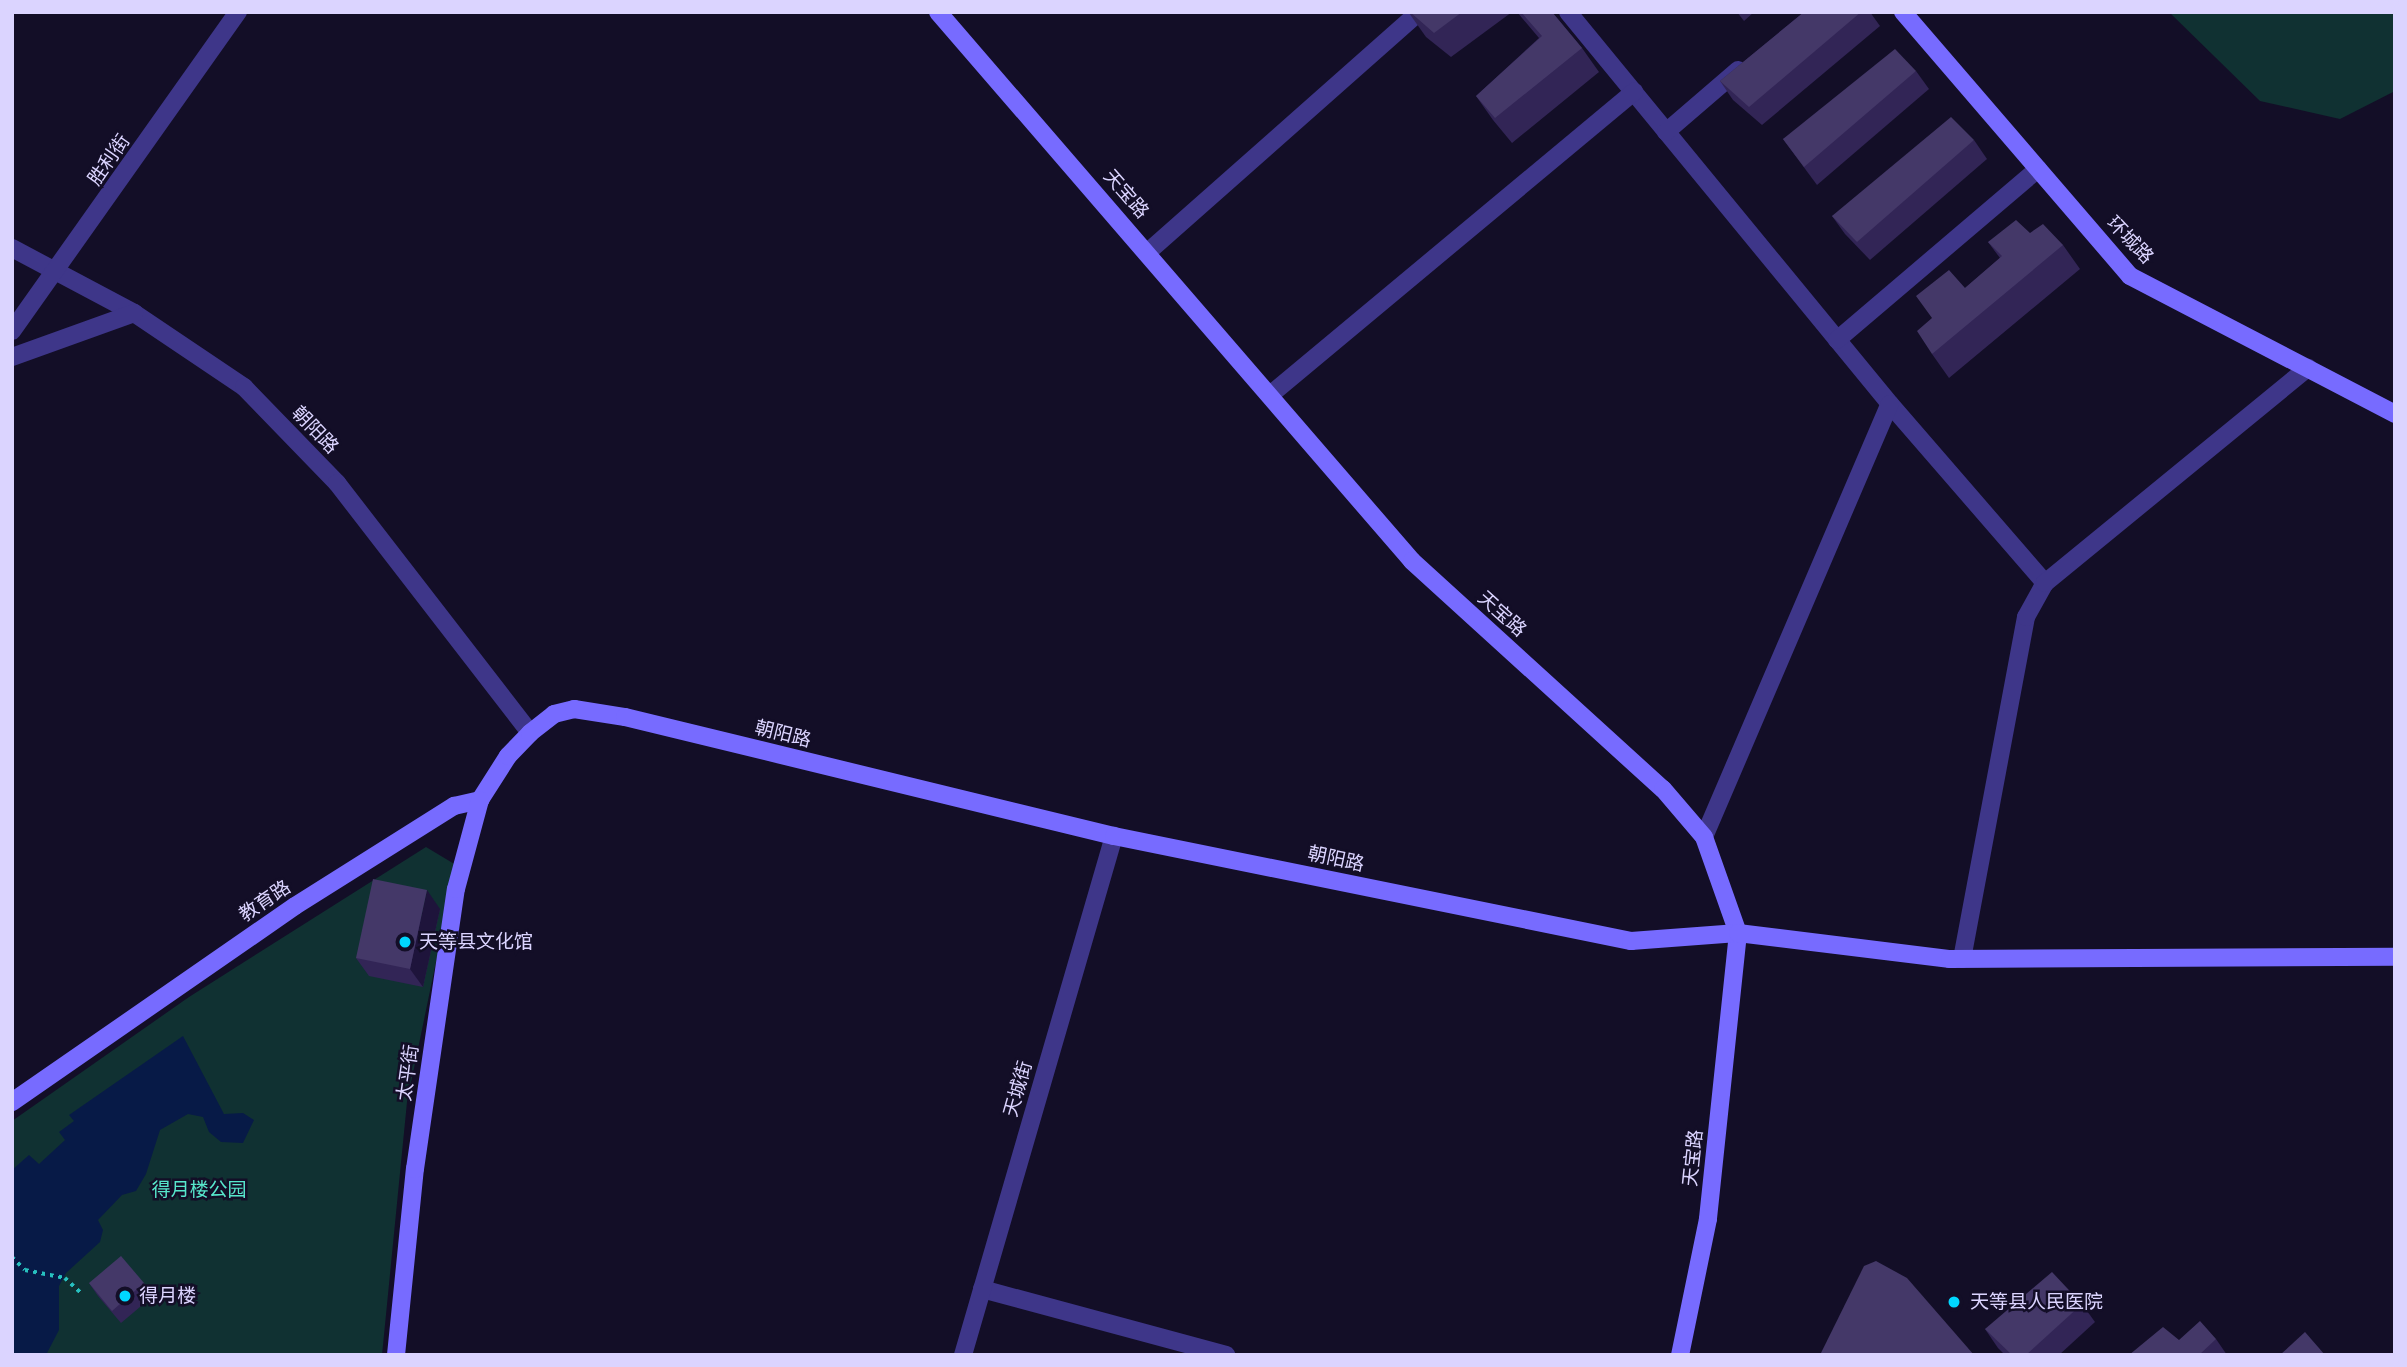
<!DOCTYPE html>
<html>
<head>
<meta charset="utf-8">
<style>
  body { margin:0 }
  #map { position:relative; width:2407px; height:1367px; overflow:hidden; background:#130e27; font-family:"DM Sans","Noto Sans SC",sans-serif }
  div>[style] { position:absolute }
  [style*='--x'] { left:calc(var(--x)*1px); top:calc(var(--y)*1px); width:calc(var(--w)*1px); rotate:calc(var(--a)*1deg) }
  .green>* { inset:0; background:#103132 }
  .water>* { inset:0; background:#071a47 }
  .path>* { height:3.5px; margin-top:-1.75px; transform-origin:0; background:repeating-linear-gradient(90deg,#27c0bf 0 3.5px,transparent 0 8.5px) }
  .street>* { height:18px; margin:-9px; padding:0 9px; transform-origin:9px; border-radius:9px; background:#3e3689 }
  .secondary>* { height:18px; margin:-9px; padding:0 9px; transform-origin:9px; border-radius:9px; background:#776bff }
  .wall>* { inset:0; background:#322556 }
  .shaded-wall>* { inset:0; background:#1e143b }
  .building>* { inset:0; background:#443868 }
  .dots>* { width:19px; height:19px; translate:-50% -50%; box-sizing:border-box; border:4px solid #130e27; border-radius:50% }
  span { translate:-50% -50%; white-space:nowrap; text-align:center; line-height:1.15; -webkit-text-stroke:5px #130e27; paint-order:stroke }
  .street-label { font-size:19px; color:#dbd4ff }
  .poi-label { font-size:19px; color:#dbd4ff }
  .left { translate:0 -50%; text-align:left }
  .park-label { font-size:19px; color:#57e7cc }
  .frame { position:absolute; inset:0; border:14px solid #dbd4ff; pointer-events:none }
</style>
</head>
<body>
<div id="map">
  <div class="green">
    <i style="clip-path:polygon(2169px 12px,2395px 12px,2395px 91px,2340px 119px,2260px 101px)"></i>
    <i style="clip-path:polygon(426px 847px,456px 865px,407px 1102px,382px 1355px,12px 1355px,12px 1121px,189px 997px)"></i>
  </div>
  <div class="water">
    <i style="clip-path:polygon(183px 1036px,224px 1114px,243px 1113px,254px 1120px,243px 1143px,221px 1142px,209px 1132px,203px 1117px,188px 1114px,160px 1130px,146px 1174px,136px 1191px,122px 1195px,98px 1220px,103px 1230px,100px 1242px,66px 1273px,59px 1286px,59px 1330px,46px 1355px,12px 1355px,12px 1170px,29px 1155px,39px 1164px,65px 1140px,59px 1132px,74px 1121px,69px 1115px)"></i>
  </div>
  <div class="path">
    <i style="--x:12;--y:1257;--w:18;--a:45"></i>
    <i style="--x:25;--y:1270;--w:41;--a:11.3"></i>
    <i style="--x:65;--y:1278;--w:23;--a:43"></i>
  </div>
  <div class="street">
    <i style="--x:1568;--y:12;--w:507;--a:50.6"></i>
    <i style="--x:1890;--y:404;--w:237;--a:49.1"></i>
    <i style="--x:1666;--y:132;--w:95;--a:-40.7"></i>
    <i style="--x:12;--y:248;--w:138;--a:28"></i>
    <i style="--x:134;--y:313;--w:133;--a:33.9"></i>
    <i style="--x:244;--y:387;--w:134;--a:45.9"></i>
    <i style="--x:337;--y:483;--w:316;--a:52.3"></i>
    <i style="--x:1149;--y:251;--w:361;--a:-41.5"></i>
    <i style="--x:12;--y:331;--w:391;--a:-54.7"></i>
    <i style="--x:1837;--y:340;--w:264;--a:-40.4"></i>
    <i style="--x:12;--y:357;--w:130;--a:-19.8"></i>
    <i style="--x:1270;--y:395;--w:474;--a:-39.8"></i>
    <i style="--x:1704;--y:837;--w:471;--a:-66.8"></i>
    <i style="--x:1962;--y:959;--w:348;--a:-79.4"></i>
    <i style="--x:2026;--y:617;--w:39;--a:-61"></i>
    <i style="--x:2045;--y:583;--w:340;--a:-39.3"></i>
    <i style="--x:982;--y:1289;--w:253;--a:15.1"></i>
    <i style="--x:963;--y:1355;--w:541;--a:-73.78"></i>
  </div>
  <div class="secondary">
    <i style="--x:938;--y:12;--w:725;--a:49.19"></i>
    <i style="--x:1412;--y:561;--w:339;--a:42.3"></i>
    <i style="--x:1663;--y:789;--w:63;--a:49.5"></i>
    <i style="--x:1704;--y:837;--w:102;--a:70.5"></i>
    <i style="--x:1738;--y:933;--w:288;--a:96"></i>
    <i style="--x:1708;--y:1219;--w:139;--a:101.6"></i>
    <i style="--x:1903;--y:12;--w:348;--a:49.3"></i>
    <i style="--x:2130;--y:276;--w:299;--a:27.5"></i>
    <i style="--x:12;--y:1102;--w:344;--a:-34.7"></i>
    <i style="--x:295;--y:906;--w:188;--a:-32.2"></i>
    <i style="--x:454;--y:806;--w:27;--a:-13"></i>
    <i style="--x:480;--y:800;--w:52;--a:-57.5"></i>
    <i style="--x:508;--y:756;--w:32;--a:-46"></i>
    <i style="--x:530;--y:733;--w:31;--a:-38"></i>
    <i style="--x:554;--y:714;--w:21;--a:-14"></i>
    <i style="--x:574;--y:709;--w:52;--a:8.9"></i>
    <i style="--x:625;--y:717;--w:503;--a:13.68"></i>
    <i style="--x:1114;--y:836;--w:528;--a:11.48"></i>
    <i style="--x:1631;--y:941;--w:107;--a:-4.3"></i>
    <i style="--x:1738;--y:933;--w:214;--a:7"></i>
    <i style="--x:1950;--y:959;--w:445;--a:-0.3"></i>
    <i style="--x:396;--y:1355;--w:187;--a:-84.2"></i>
    <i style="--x:415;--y:1169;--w:283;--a:-81.7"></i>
    <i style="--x:456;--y:889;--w:92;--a:-74.9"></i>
  </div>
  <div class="wall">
    <i style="clip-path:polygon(1512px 12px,1451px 57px,1426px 37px,1409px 13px)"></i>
    <i style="clip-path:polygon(1517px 12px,1552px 12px,1582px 48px,1599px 72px,1512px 143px,1493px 120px,1476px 96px,1539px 38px)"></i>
    <i style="clip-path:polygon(1737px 12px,1754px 12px,1744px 21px)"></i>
    <i style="clip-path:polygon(1804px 12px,1870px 12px,1880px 26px,1762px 125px,1733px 100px,1720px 81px)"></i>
    <i style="clip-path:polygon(1916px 71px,1929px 89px,1817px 185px,1783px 139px)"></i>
    <i style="clip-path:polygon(1974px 140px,1987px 159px,1870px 260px,1845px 234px,1832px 216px)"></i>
    <i style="clip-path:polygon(2030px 233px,2063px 245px,2080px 269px,1949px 378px,1932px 354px,1965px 288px,2000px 258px,1988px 242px)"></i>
    <i style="clip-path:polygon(440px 909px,423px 987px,369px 976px,356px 958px)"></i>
    <i style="clip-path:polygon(89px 1283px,144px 1283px,153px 1296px,121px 1323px,98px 1296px)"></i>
    <i style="clip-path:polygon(2082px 1304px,2095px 1322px,2059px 1355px,2005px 1355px,1998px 1348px,1985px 1329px)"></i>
    <i style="clip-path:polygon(2216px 1339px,2227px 1355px,2129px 1355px,2179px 1340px)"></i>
  </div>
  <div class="shaded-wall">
    <i style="clip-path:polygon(427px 890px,440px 909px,423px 987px,410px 969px)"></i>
  </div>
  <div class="building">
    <i style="clip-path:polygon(1410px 12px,1462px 12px,1434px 33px)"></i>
    <i style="clip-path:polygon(1521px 12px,1552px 12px,1582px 48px,1495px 118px,1476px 96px,1542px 36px)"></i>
    <i style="clip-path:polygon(1804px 12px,1861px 12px,1749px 107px,1720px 81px)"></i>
    <i style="clip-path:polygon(1895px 49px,1916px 71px,1804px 167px,1783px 139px)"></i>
    <i style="clip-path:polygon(1951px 117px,1974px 140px,1857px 242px,1832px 216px)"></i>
    <i style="clip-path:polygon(2016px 220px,2030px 233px,2043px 224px,2063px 245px,1932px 354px,1917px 331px,1932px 318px,1916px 296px,1949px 270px,1965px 288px,2002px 256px,1988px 242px)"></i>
    <i style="clip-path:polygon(373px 879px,427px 890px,410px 969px,356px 958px)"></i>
    <i style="clip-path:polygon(121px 1256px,144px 1283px,112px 1311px,89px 1283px)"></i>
    <i style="clip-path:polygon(1876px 1261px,1907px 1278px,1974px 1355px,1820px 1355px,1864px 1266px)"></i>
    <i style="clip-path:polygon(2052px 1272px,2082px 1304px,2026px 1355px,2012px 1355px,1985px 1329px)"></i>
    <i style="clip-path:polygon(2200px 1321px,2216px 1339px,2199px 1355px,2129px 1355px,2163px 1327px,2179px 1340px)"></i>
    <i style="clip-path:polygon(2305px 1332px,2325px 1355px,2280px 1355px)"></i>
  </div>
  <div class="dots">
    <i style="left:405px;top:942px;background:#00d7ff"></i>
    <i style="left:125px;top:1296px;background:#00d7ff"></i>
    <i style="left:1954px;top:1302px;background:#00d7ff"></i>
  </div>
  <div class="street-label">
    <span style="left:109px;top:160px;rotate:-55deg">胜利街</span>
    <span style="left:1126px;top:194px;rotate:49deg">天宝路</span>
    <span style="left:2130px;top:240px;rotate:46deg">环城路</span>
    <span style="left:315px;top:430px;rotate:46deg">朝阳路</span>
    <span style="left:1502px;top:614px;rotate:42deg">天宝路</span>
    <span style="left:783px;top:734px;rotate:14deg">朝阳路</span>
    <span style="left:1336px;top:859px;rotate:12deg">朝阳路</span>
    <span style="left:265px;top:901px;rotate:-34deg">教育路</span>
    <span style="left:408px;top:1073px;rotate:-82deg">太平街</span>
    <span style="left:1018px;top:1089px;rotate:-74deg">天城街</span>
    <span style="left:1693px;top:1158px;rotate:-84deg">天宝路</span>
  </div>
  <div class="poi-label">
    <span class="left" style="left:419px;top:942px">天等县文化馆</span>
    <span class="left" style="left:139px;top:1296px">得月楼</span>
    <span class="left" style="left:1970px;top:1302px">天等县人民医院</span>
  </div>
  <div class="park-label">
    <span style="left:199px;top:1190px">得月楼公园</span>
  </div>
  <div class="frame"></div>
</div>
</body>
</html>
